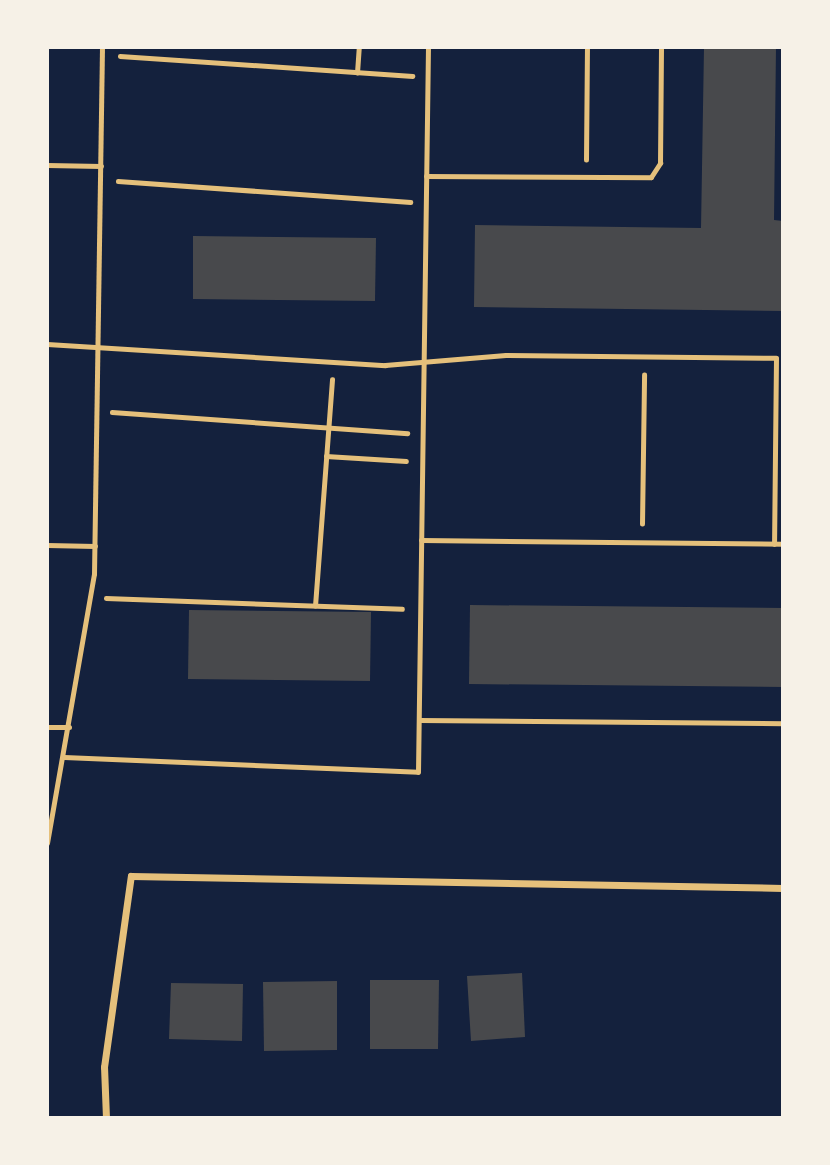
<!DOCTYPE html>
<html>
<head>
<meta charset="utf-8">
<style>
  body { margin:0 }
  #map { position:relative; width:830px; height:1165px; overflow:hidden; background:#14213d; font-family:Helvetica,sans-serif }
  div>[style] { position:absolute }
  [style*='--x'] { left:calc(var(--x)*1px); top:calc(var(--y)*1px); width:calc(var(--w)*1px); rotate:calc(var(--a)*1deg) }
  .building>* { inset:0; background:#48494c }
  .path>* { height:4.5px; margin:-2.25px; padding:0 2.25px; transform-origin:2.25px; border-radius:2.25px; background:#e5c07b }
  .service>* { height:5px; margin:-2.5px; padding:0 2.5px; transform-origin:2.5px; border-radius:2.5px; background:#e5c07b }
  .minor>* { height:7px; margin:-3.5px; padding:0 3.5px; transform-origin:3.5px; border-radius:3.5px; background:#e5c07b }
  span { translate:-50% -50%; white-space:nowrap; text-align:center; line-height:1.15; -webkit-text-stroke:7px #f6f1e7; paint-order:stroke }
  .frame { position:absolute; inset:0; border:49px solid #f6f1e7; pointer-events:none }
</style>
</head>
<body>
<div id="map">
  <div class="building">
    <i style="clip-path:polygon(704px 47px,776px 47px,774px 220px,783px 221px,783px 311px,474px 307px,475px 225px,701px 228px)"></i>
    <i style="clip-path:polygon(193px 236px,376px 238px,375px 301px,193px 299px)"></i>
    <i style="clip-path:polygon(470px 605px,783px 608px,783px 687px,469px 684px)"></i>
    <i style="clip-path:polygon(189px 610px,371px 612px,370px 681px,188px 679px)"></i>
    <i style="clip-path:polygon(522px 973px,525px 1037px,471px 1041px,467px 976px)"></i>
    <i style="clip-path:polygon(370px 980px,439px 980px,438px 1049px,370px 1049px)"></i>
    <i style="clip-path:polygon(337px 981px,337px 1050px,264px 1051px,263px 982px)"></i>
    <i style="clip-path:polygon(171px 983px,243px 984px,242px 1041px,169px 1039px)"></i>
  </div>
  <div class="path">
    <i style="--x:120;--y:56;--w:293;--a:3.9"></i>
    <i style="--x:357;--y:73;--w:26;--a:-86"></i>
    <i style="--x:586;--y:160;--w:113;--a:-89.5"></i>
    <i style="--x:118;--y:181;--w:293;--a:4.1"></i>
    <i style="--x:112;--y:412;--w:296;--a:4.1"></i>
    <i style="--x:326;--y:456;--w:80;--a:3.6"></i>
    <i style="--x:642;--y:524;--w:149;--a:-89.2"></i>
    <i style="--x:106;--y:598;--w:296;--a:2.1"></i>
    <i style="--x:315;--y:606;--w:227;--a:-85.7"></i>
  </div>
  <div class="service">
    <i style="--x:47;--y:165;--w:54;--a:1.1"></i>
    <i style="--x:426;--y:176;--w:225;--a:0.3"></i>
    <i style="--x:651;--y:177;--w:17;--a:-57"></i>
    <i style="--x:660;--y:163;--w:116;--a:-89.5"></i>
    <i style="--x:47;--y:344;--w:339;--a:3.6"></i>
    <i style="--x:385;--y:365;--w:121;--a:-4.7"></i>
    <i style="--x:506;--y:355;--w:270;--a:0.6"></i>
    <i style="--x:776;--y:358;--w:186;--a:90.6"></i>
    <i style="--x:421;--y:540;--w:362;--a:0.6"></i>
    <i style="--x:47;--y:545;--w:48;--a:1.2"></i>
    <i style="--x:419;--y:720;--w:364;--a:0.5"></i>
    <i style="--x:47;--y:727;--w:22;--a:0"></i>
    <i style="--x:64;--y:757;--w:354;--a:2.4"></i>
    <i style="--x:418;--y:772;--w:725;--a:-89.21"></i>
    <i style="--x:47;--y:843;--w:273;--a:-80.1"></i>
    <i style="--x:94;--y:574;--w:527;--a:-89.13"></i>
  </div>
  <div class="minor">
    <i style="--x:106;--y:1118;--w:51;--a:-92.2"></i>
    <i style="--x:104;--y:1067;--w:193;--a:-82"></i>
    <i style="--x:131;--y:876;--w:652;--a:1.05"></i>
  </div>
  <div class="frame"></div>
</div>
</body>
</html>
